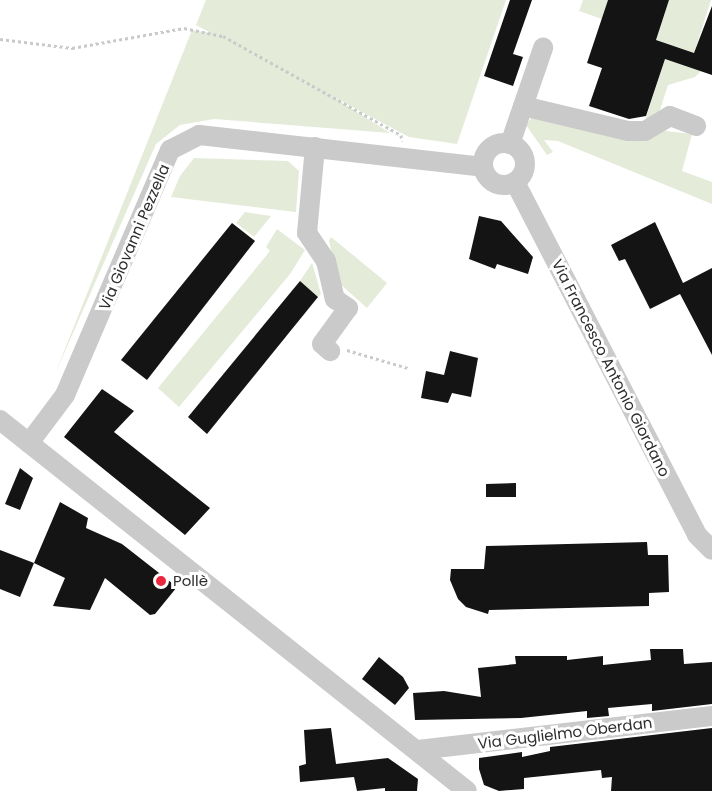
<!DOCTYPE html>
<html>
<head>
<meta charset="utf-8">
<style>
  body { margin:0 }
  #map { position:relative; width:712px; height:791px; overflow:hidden; background:#fff; font-family:Poppins,sans-serif }
  div>[style] { position:absolute }
  [style*='--x'] { left:calc(var(--x)*1px); top:calc(var(--y)*1px); width:calc(var(--w)*1px); rotate:calc(var(--a)*1deg) }
  .green>* { inset:0; background:#e4ebd9 }
  .building>* { inset:0; background:#141414 }
  .path>* { height:3px; margin-top:-1.5px; transform-origin:0; background:repeating-linear-gradient(90deg,#cacaca 0 3px,transparent 0 6px) }
  .minor>* { height:20px; margin:-10px; padding:0 10px; transform-origin:10px; border-radius:10px; background:#cacaca }
  .minor>.ring { margin:-10px; padding:0; box-sizing:content-box; background:none; border:20px solid #cacaca; border-radius:50% }
  .dots>* { width:16px; height:16px; translate:-50% -50%; box-sizing:border-box; border:3px solid #fff; border-radius:50% }
  span { translate:-50% -50%; white-space:nowrap; text-align:center; line-height:1.15; -webkit-text-stroke:6px #fff; paint-order:stroke }
  .street-label { font-size:15px; color:#2d2d2d }
  .poi-label { font-size:15px; color:#2d2d2d }
  .left { translate:0 -50%; text-align:left }
</style>
</head>
<body>
<div id="map">
  <div class="green">
    <i style="clip-path:polygon(206px 0,506px 0,457px 144px,409px 137px,330px 95px,390px 133px,214px 119px,180px 125px,156px 144px,55px 374px,192px 30px,211px 33px,196px 25px)"></i>
    <i style="clip-path:polygon(583px 0,608px 0,602px 19px,579px 11px)"></i>
    <i style="clip-path:polygon(669px 0,711px 0,694px 53px,656px 40px)"></i>
    <i style="clip-path:polygon(665px 59px,701px 71px,695px 77px,668px 85px,659px 113px,644px 124px)"></i>
    <i style="clip-path:polygon(533px 116px,692px 134px,682px 171px,712px 182px,712px 204px,558px 141px,544px 140px,553px 152px,547px 155px,526px 125px)"></i>
    <i style="clip-path:polygon(194px 158px,288px 161px,299px 171px,296px 212px,171px 197px,180px 176px)"></i>
    <i style="clip-path:polygon(245px 212px,271px 216px,254px 237px,236px 223px)"></i>
    <i style="clip-path:polygon(277px 229px,305px 250px,290px 274px,179px 407px,158px 388px,270px 251px,266px 247px)"></i>
    <i style="clip-path:polygon(331px 237px,387px 283px,367px 308px,339px 283px,329px 241px)"></i>
    <i style="clip-path:polygon(312px 263px,321px 294px,318px 297px,300px 281px)"></i>
  </div>
  <div class="building">
    <i style="clip-path:polygon(510px 0,532px 0,513px 54px,523px 57px,513px 86px,484px 76px)"></i>
    <i style="clip-path:polygon(608px 0,669px 0,656px 40px,694px 53px,712px 6px,712px 75px,665px 59px,646px 116px,629px 119px,589px 106px,602px 68px,587px 63px)"></i>
    <i style="clip-path:polygon(479px 216px,501px 221px,533px 257px,528px 274px,497px 264px,495px 269px,469px 259px)"></i>
    <i style="clip-path:polygon(655px 222px,683px 283px,712px 268px,712px 355px,680px 294px,650px 309px,625px 259px,619px 261px,611px 245px)"></i>
    <i style="clip-path:polygon(232px 223px,255px 241px,147px 380px,121px 360px)"></i>
    <i style="clip-path:polygon(300px 281px,318px 297px,207px 434px,188px 417px)"></i>
    <i style="clip-path:polygon(450px 351px,478px 358px,471px 397px,452px 393px,448px 403px,421px 398px,426px 371px,444px 375px)"></i>
    <i style="clip-path:polygon(102px 389px,134px 411px,114px 432px,210px 508px,185px 535px,64px 437px)"></i>
    <i style="clip-path:polygon(20px 468px,33px 478px,20px 510px,5px 504px)"></i>
    <i style="clip-path:polygon(516px 483px,516px 497px,486px 497px,486px 484px)"></i>
    <i style="clip-path:polygon(60px 502px,88px 518px,86px 528px,122px 544px,177px 587px,155px 614px,150px 615px,105px 578px,90px 610px,53px 606px,65px 578px,34px 563px)"></i>
    <i style="clip-path:polygon(647px 542px,648px 555px,668px 555px,669px 592px,649px 593px,649px 606px,489px 610px,488px 614px,466px 607px,458px 599px,450px 580px,451px 569px,484px 569px,486px 546px)"></i>
    <i style="clip-path:polygon(0 550px,34px 563px,20px 597px,0 589px)"></i>
    <i style="clip-path:polygon(650px 649px,683px 649px,684px 664px,712px 662px,712px 704px,652px 711px,652px 704px,608px 708px,609px 716px,587px 718px,587px 711px,521px 718px,415px 720px,413px 693px,444px 691px,481px 697px,478px 668px,516px 664px,515px 656px,567px 656px,567px 660px,603px 656px,603px 665px,651px 660px)"></i>
    <i style="clip-path:polygon(379px 657px,403px 677px,409px 688px,395px 705px,362px 679px)"></i>
    <i style="clip-path:polygon(331px 728px,336px 764px,388px 758px,418px 779px,417px 791px,385px 791px,385px 788px,357px 791px,354px 777px,300px 782px,299px 766px,306px 764px,304px 730px)"></i>
    <i style="clip-path:polygon(712px 728px,712px 791px,611px 791px,612px 777px,602px 778px,601px 770px,524px 778px,524px 789px,499px 791px,484px 785px,479px 769px,479px 758px,522px 752px,522px 757px,550px 751px,550px 747px)"></i>
  </div>
  <div class="path">
    <i style="--x:0;--y:39;--w:73;--a:7.1"></i>
    <i style="--x:72;--y:48;--w:114;--a:-10.1"></i>
    <i style="--x:184;--y:28;--w:40;--a:12"></i>
    <i style="--x:223;--y:36;--w:204;--a:29.1"></i>
    <i style="--x:401;--y:135;--w:6;--a:81"></i>
    <i style="--x:347;--y:350;--w:64;--a:16.4"></i>
  </div>
  <div class="minor">
    <i style="--x:523;--y:106;--w:108;--a:13.4"></i>
    <i style="--x:628;--y:131;--w:17;--a:0"></i>
    <i style="--x:645;--y:131;--w:29;--a:-31"></i>
    <i style="--x:670;--y:116;--w:28;--a:21"></i>
    <i class="ring" style="left:483px;top:143px;width:22px;height:22px"></i>
    <i style="--x:510;--y:144;--w:102;--a:-71"></i>
    <i style="--x:315;--y:147;--w:86;--a:95.3"></i>
    <i style="--x:307;--y:233;--w:34;--a:56"></i>
    <i style="--x:326;--y:261;--w:39;--a:77"></i>
    <i style="--x:335;--y:299;--w:16;--a:35"></i>
    <i style="--x:348;--y:308;--w:44;--a:125.8"></i>
    <i style="--x:322;--y:344;--w:11;--a:41"></i>
    <i style="--x:515;--y:182;--w:397;--a:62.7"></i>
    <i style="--x:697;--y:535;--w:21;--a:45"></i>
    <i style="--x:0;--y:420;--w:596;--a:38.46"></i>
    <i style="--x:29;--y:443;--w:60;--a:-53.1"></i>
    <i style="--x:65;--y:395;--w:267;--a:-66.8"></i>
    <i style="--x:170;--y:150;--w:33;--a:-27"></i>
    <i style="--x:199;--y:135;--w:286;--a:6.4"></i>
    <i style="--x:418;--y:750;--w:296;--a:-6.6"></i>
  </div>
  <div class="dots">
    <i style="left:161px;top:581px;background:#eb2740"></i>
  </div>
  <div class="street-label">
    <span style="left:134px;top:237px;rotate:-67deg">Via Giovanni Pezzella</span>
    <span style="left:611px;top:368px;rotate:63deg">Via Francesco Antonio Giordano</span>
    <span style="left:565px;top:733px;rotate:-7deg">Via Guglielmo Oberdan</span>
  </div>
  <div class="poi-label">
    <span class="left" style="left:173px;top:581px">Pollè</span>
  </div>
</div>
</body>
</html>
